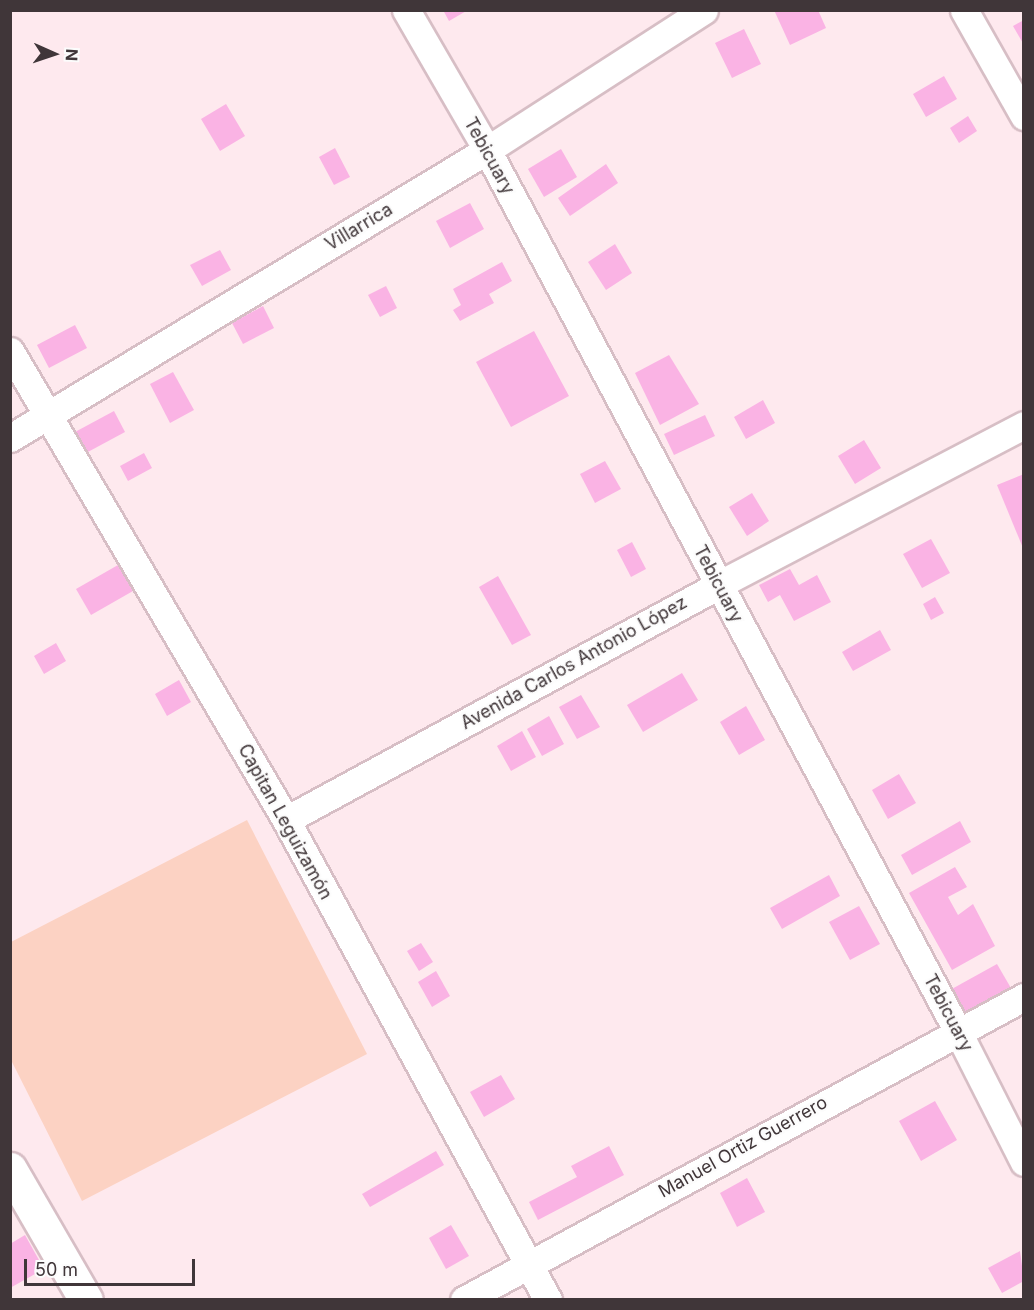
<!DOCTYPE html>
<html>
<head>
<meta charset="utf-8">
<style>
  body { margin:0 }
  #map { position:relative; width:1034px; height:1310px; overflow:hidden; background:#fee9ee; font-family:Inter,sans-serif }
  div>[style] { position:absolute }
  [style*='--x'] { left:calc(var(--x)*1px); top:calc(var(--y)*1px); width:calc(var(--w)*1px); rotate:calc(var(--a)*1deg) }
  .green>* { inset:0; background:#fcd2c3 }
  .building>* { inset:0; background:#fab3e4 }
  .roads { filter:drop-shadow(2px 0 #d7bec5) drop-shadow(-2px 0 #d7bec5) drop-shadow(0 2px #d7bec5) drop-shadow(0 -2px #d7bec5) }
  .minor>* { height:27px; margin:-13.5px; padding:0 13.5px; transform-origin:13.5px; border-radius:13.5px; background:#fff }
  .tertiary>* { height:33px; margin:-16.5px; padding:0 16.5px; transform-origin:16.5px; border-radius:16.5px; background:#fff }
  span { translate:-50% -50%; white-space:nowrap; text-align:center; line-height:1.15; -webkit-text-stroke:4.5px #fcfcfc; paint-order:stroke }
  .street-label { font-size:18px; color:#403639 }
  .frame { position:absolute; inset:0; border:12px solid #403639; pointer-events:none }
  .north { position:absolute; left:24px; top:24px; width:60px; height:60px; -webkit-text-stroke:4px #fcfcfc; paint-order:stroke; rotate:93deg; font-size:16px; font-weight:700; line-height:24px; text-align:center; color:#403639 }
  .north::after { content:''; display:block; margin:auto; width:21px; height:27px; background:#403639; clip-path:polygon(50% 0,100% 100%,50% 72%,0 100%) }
  .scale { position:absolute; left:24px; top:1259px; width:171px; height:27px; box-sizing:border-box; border:3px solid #403639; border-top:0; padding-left:8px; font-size:18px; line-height:21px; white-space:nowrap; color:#403639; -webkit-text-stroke:4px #fcfcfc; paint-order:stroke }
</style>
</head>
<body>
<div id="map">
  <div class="green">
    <i style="clip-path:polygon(247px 820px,367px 1054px,82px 1201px,11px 1060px,11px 942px)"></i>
  </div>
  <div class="building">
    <i style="clip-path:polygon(443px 10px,468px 10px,449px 21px)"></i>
    <i style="clip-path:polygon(774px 10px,818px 10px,826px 28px,790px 45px)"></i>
    <i style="clip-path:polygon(1024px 20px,1024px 45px,1013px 26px)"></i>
    <i style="clip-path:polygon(744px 29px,761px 64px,732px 78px,715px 43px)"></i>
    <i style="clip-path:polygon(944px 76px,957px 99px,926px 117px,913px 94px)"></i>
    <i style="clip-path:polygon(226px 104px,245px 136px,220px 151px,201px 119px)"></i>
    <i style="clip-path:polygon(968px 116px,977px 131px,959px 143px,950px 128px)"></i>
    <i style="clip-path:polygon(335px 148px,350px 177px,334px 185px,319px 157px)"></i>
    <i style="clip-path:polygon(561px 149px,577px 177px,544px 197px,528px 169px)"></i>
    <i style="clip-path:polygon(606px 164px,618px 183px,570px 216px,558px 198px)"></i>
    <i style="clip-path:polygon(470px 203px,484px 229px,450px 248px,436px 221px)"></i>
    <i style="clip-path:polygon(615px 244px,632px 273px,606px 290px,588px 262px)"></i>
    <i style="clip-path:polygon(220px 250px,231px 270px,202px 286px,190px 265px)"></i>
    <i style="clip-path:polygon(502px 262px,512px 281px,489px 294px,494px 303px,460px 321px,453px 310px,461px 305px,453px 289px)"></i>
    <i style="clip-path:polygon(386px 286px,397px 308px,380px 317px,368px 295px)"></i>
    <i style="clip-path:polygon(263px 306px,274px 328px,243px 344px,232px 323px)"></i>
    <i style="clip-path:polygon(75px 325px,87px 348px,49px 368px,37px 345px)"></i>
    <i style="clip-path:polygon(534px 331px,569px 396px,511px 427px,476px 362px)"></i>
    <i style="clip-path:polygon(669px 355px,699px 404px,660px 425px,635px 373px)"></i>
    <i style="clip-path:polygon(173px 372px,194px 410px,170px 423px,150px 384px)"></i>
    <i style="clip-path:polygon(763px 400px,775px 423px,746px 439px,734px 417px)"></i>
    <i style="clip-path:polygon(114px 411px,125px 432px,86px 453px,75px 432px)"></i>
    <i style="clip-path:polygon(705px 415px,715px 436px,674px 455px,664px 434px)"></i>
    <i style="clip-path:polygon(864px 440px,881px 468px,855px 484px,838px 456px)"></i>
    <i style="clip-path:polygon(144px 453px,152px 468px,128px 481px,120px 466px)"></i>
    <i style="clip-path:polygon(605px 461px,621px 489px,595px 503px,580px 474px)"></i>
    <i style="clip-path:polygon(1024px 474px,1024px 548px,1023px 548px,997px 485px)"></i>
    <i style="clip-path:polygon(752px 493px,769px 521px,747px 536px,729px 507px)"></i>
    <i style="clip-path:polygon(931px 539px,950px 573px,922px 588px,903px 554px)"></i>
    <i style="clip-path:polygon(632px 542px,646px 569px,631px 577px,617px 550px)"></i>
    <i style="clip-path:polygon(118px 565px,133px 591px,91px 615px,76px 589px)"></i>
    <i style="clip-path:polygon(790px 569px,799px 585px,817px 575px,831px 602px,794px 621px,780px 595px,768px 602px,759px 585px)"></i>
    <i style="clip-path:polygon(498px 576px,531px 635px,512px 645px,479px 587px)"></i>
    <i style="clip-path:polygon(935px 597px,944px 613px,931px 620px,923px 604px)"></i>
    <i style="clip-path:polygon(880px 630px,891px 650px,853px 671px,842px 652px)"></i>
    <i style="clip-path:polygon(56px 643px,66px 661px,44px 674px,34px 656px)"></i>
    <i style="clip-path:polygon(682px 673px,698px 700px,643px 732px,627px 705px)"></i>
    <i style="clip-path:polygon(179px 680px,191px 702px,167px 716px,155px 694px)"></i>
    <i style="clip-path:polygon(581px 695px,600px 727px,577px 739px,559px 707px)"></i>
    <i style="clip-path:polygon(746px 706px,765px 740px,739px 755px,720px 722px)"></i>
    <i style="clip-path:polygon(549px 716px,564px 744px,542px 756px,527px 729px)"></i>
    <i style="clip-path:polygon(522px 731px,536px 757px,511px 771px,497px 746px)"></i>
    <i style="clip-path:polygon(899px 774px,916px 803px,888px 819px,872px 790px)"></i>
    <i style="clip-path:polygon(960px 821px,971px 842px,912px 875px,901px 855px)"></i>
    <i style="clip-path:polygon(955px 867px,967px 887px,948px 897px,958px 915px,973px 904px,995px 946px,952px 970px,909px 893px)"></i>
    <i style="clip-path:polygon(829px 875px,840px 896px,782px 929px,770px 908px)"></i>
    <i style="clip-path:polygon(859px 906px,880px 944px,850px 960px,829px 922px)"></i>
    <i style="clip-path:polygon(421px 943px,433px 962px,419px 971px,407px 951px)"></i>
    <i style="clip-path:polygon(997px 964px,1015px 995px,984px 1014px,964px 1012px,950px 990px)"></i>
    <i style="clip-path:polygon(436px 971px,450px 996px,432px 1007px,418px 982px)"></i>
    <i style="clip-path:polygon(501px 1075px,515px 1099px,484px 1117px,470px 1092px)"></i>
    <i style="clip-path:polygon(935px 1101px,957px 1140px,921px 1161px,899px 1121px)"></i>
    <i style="clip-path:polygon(609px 1146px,624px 1175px,538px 1220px,529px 1202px,577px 1177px,571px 1166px)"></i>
    <i style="clip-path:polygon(436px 1151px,444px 1165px,370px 1207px,362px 1194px)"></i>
    <i style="clip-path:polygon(747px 1178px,765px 1212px,737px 1227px,720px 1193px)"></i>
    <i style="clip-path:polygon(451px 1225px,469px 1256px,446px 1269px,429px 1238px)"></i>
    <i style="clip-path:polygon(25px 1235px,44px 1269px,10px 1288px,10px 1244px)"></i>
    <i style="clip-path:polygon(1020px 1251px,1024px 1281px,1002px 1293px,988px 1268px)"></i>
  </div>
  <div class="roads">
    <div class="minor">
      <i style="--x:406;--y:10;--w:162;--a:59.9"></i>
      <i style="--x:487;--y:150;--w:998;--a:61.89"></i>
      <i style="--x:957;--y:1030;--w:148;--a:63.1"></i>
      <i style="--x:964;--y:10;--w:122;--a:60.5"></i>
      <i style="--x:10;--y:351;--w:544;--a:59.52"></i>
      <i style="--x:286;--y:820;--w:547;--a:61.37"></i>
      <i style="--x:10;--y:438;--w:557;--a:-31.12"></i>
      <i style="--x:487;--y:150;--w:258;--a:-32.8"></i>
      <i style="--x:286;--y:820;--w:492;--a:-28.5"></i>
      <i style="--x:718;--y:585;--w:345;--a:-27.6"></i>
      <i style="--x:464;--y:1300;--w:637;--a:-28.42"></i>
    </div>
    <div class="tertiary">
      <i style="--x:10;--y:1169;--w:151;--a:59.9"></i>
    </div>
  </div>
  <div class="street-label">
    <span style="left:489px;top:156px;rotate:61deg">Tebicuary</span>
    <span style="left:359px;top:227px;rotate:-31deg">Villarrica</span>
    <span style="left:718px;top:584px;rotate:62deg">Tebicuary</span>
    <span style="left:574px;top:663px;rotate:-29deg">Avenida Carlos Antonio López</span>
    <span style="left:285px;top:822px;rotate:61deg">Capitan Leguizamón</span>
    <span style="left:948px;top:1013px;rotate:62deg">Tebicuary</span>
    <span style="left:743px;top:1147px;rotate:-29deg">Manuel Ortiz Guerrero</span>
  </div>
  <div class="frame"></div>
  <div class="north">N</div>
  <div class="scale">50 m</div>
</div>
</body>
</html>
